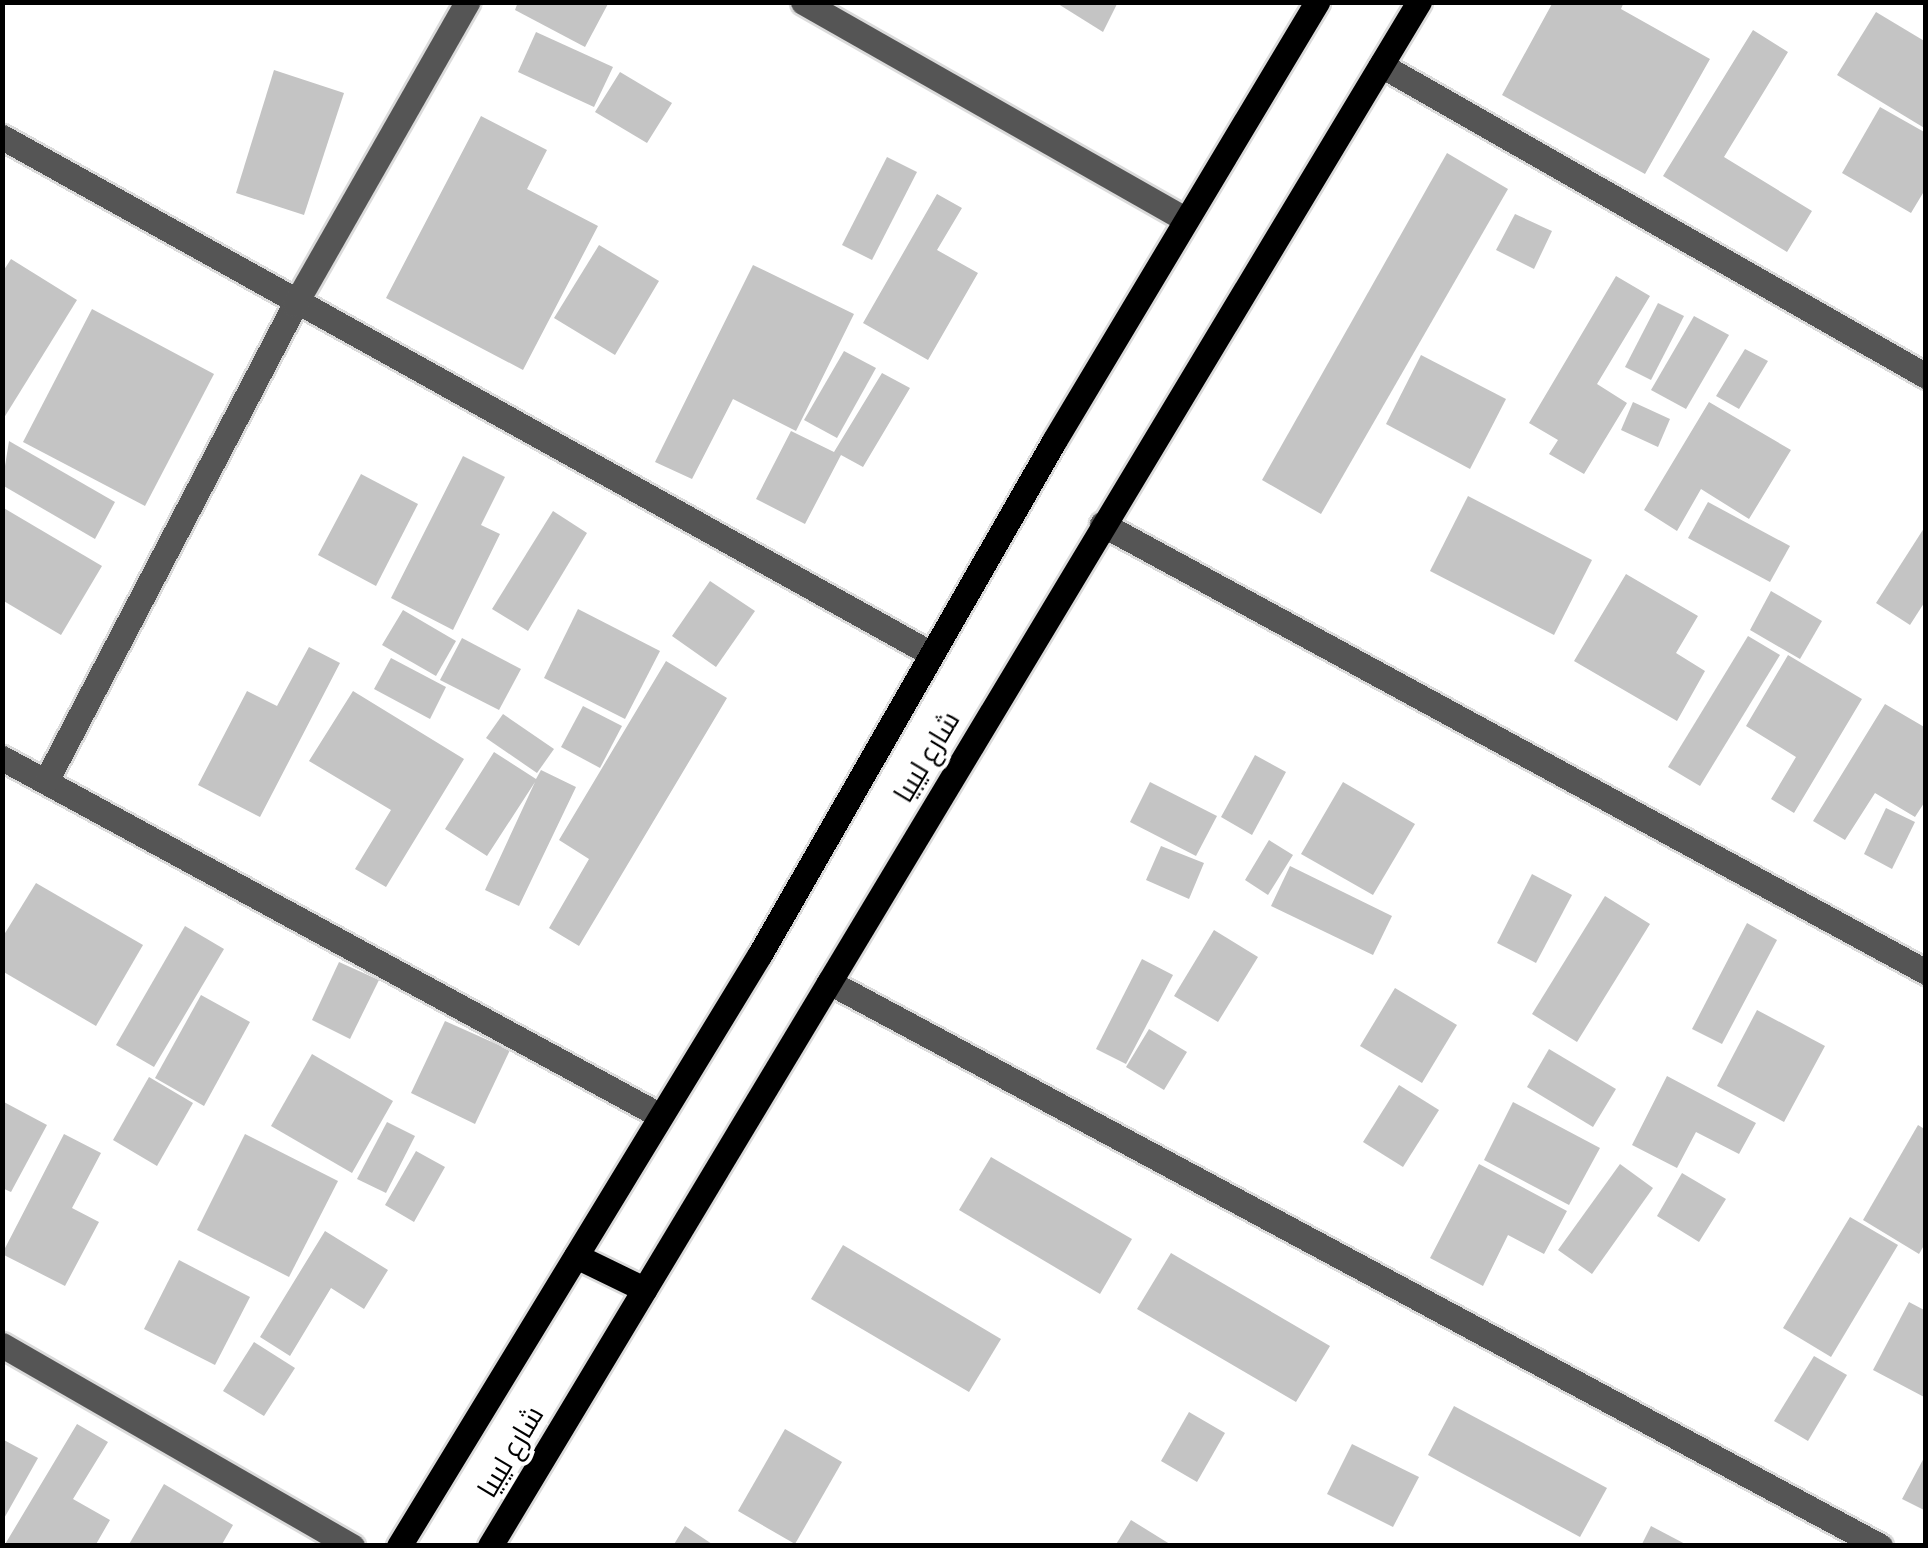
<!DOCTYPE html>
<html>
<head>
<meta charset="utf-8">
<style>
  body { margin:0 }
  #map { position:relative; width:1928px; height:1548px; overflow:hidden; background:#fff; font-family:"Source Sans 3",Cairo,sans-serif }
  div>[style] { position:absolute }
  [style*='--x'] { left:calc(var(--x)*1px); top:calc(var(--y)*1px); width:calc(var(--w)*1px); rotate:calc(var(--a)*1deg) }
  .building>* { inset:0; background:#c4c4c4 }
  .roads { filter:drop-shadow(2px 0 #dbdbdb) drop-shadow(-2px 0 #dbdbdb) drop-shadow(0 2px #dbdbdb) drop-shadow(0 -2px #dbdbdb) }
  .minor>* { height:25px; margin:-12.5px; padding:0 12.5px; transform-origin:12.5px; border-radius:12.5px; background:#555 }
  .major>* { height:25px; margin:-12.5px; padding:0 12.5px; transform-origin:12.5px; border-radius:12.5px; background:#000 }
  span { translate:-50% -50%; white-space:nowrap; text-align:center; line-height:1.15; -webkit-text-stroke:8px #fff; paint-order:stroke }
  .street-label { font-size:28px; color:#000 }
  .frame { position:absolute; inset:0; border:5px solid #000; pointer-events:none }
</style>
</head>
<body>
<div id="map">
  <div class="building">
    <i style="clip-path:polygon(518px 2px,609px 2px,585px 47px,515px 10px)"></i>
    <i style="clip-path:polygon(1055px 2px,1118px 2px,1103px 32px)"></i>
    <i style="clip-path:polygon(1553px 2px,1624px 2px,1621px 9px,1710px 59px,1645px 174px,1502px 95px)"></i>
    <i style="clip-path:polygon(1876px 12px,1926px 42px,1926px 129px,1837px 75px)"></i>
    <i style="clip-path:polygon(1753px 30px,1788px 52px,1724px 157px,1812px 211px,1787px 252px,1663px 176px)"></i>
    <i style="clip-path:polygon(536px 32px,613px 67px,594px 107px,518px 72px)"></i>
    <i style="clip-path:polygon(274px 70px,344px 93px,304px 215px,236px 193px)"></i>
    <i style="clip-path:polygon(620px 72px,672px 103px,647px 143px,595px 112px)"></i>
    <i style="clip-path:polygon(1880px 107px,1926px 133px,1926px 188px,1911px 213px,1842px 173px)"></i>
    <i style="clip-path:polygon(481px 116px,547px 150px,527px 189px,598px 226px,523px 370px,386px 298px)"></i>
    <i style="clip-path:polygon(1447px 153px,1508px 189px,1321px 514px,1262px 480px)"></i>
    <i style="clip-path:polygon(887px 157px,917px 172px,872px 260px,842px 245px)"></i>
    <i style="clip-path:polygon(937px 194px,962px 208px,937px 250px,978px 273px,928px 360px,863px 323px)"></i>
    <i style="clip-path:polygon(1515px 214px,1552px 231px,1534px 269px,1496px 250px)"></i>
    <i style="clip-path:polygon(599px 245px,659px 281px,615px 355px,554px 318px)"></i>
    <i style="clip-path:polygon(11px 259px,77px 300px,2px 421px,2px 273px)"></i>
    <i style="clip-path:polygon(753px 265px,854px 314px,796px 431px,733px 399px,692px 479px,655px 462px)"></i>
    <i style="clip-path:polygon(1616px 276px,1650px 296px,1597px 384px,1627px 403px,1584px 474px,1549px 454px,1558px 440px,1529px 423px)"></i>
    <i style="clip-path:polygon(1658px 303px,1684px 316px,1651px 380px,1625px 367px)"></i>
    <i style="clip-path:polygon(92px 309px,214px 374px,145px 506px,23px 442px)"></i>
    <i style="clip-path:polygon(1694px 316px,1729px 335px,1686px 409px,1651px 390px)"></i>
    <i style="clip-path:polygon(1745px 349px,1768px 361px,1739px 409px,1716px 396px)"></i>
    <i style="clip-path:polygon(844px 351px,876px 368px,837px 438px,804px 420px)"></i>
    <i style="clip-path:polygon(1421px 355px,1506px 399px,1470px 469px,1386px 424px)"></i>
    <i style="clip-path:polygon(882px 373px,910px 388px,863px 467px,841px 455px,805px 524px,756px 499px,791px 431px,834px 452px)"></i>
    <i style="clip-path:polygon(1633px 402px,1670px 419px,1658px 447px,1621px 430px)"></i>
    <i style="clip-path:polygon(1709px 402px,1791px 450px,1749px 519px,1701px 489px,1677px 531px,1644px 510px)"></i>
    <i style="clip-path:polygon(9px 441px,115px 502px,95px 539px,2px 485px)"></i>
    <i style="clip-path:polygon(463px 456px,505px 477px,481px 525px,500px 534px,453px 630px,391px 598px)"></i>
    <i style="clip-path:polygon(361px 474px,418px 504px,376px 586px,318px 555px)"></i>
    <i style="clip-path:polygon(1468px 496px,1592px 560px,1554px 635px,1430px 571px)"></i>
    <i style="clip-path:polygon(1708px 502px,1790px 546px,1770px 582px,1688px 538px)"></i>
    <i style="clip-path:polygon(2px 507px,102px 566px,61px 635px,2px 600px)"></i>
    <i style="clip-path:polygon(553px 511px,587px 533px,528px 631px,492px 609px)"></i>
    <i style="clip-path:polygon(1926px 525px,1926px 600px,1910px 625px,1876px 603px)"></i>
    <i style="clip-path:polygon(1626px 574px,1698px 616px,1676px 653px,1705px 671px,1677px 721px,1574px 661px)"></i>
    <i style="clip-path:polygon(710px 581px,755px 611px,716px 667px,672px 636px)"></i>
    <i style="clip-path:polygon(1771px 591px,1822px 621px,1800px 659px,1750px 630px)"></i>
    <i style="clip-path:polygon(578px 609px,660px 651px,625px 719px,544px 678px)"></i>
    <i style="clip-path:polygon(403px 610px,456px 641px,436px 676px,382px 645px)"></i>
    <i style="clip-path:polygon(1748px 636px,1780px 655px,1700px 786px,1668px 767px)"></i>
    <i style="clip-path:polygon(462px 638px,521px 669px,499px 710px,440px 680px)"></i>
    <i style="clip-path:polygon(309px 647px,340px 663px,260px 817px,198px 785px,247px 691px,277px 706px)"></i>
    <i style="clip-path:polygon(1788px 655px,1862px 699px,1794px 813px,1771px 799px,1796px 757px,1746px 726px)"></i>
    <i style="clip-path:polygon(391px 658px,446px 687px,430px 719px,374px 689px)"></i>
    <i style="clip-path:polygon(666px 661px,727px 698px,579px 946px,549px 928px,589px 859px,559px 840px)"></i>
    <i style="clip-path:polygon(353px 691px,464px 759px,386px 887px,355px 869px,391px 810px,309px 761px)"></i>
    <i style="clip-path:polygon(1885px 704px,1926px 728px,1926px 800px,1915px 817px,1875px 793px,1845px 840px,1813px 821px)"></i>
    <i style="clip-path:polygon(583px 706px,622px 726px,600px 768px,561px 747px)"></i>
    <i style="clip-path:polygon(503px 714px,554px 749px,537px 773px,486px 738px)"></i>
    <i style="clip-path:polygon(494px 752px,536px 779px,541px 770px,576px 787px,519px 906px,485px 890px,535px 782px,487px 856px,445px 829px)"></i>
    <i style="clip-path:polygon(1255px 755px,1286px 772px,1252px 835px,1221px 817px)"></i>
    <i style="clip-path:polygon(1150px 782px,1217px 816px,1196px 856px,1130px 822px)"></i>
    <i style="clip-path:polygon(1343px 782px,1415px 824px,1373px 895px,1301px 854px)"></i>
    <i style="clip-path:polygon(1886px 808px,1915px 822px,1892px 869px,1864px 854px)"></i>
    <i style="clip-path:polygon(1269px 840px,1293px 855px,1268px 895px,1245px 880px)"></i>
    <i style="clip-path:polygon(1161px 846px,1204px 863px,1189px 899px,1146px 880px)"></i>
    <i style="clip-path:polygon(1290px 866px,1392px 916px,1373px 955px,1271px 906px)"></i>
    <i style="clip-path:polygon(1532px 874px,1572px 895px,1536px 963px,1497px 943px)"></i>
    <i style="clip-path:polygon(36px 883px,143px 945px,96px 1026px,2px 971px,2px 938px)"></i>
    <i style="clip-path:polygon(1605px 896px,1650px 924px,1577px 1042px,1532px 1014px)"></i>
    <i style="clip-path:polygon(1747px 923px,1777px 940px,1722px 1044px,1692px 1029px)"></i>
    <i style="clip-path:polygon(185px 926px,224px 949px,154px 1067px,116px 1045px)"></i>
    <i style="clip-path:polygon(1214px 930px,1258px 957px,1218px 1022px,1174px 996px)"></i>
    <i style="clip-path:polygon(1142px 959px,1173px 975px,1126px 1064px,1096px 1049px)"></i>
    <i style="clip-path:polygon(339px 962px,379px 980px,350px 1039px,312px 1020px)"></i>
    <i style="clip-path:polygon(1395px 988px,1457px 1025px,1422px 1083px,1360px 1046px)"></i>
    <i style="clip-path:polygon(201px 995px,250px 1022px,204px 1106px,155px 1078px)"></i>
    <i style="clip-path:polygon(1757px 1010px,1825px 1046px,1784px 1122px,1717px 1086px)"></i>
    <i style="clip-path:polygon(445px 1021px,510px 1050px,475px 1124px,411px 1093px)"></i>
    <i style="clip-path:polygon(1149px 1029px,1187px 1052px,1164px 1090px,1126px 1067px)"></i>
    <i style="clip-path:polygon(1549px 1049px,1616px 1089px,1593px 1127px,1527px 1087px)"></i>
    <i style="clip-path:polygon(312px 1054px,393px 1101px,352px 1173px,271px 1126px)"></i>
    <i style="clip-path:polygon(1667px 1076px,1756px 1123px,1739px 1154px,1696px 1132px,1677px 1168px,1632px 1145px)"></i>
    <i style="clip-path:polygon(149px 1077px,193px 1103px,157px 1166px,113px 1140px)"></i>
    <i style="clip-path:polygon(1399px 1085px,1439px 1110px,1403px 1167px,1363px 1142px)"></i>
    <i style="clip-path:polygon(2px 1101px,47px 1125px,11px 1192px,2px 1188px)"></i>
    <i style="clip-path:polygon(1513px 1102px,1600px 1148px,1569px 1205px,1484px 1160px)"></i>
    <i style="clip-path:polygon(387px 1122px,415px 1136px,386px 1193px,357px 1179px)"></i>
    <i style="clip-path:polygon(1918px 1125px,1926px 1130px,1926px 1242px,1919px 1254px,1863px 1220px)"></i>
    <i style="clip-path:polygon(64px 1134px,101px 1153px,72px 1208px,99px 1222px,65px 1286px,2px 1254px)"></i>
    <i style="clip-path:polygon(245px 1134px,338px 1181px,289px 1277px,197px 1230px)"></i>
    <i style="clip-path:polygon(416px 1151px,445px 1167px,414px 1222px,385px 1205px)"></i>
    <i style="clip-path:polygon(991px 1157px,1132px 1239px,1100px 1294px,959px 1210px)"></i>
    <i style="clip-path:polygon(1479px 1164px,1567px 1211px,1544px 1254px,1508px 1235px,1483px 1286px,1430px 1258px)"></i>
    <i style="clip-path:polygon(1620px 1164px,1653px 1188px,1592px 1274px,1558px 1250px)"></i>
    <i style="clip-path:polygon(1682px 1173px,1726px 1199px,1699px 1242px,1657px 1216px)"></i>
    <i style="clip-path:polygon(1850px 1217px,1898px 1245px,1831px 1357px,1783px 1328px)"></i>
    <i style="clip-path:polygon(325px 1231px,388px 1270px,364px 1309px,331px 1288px,290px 1356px,260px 1337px)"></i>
    <i style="clip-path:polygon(843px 1245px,1001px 1339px,969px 1392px,811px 1299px)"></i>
    <i style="clip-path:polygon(1171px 1253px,1330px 1346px,1296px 1402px,1137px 1309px)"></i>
    <i style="clip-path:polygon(179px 1260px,250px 1297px,215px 1365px,144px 1329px)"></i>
    <i style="clip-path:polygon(1909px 1302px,1926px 1311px,1926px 1398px,1873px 1370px)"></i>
    <i style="clip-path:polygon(254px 1342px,295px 1368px,264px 1416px,223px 1391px)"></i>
    <i style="clip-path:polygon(1814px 1356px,1847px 1375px,1808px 1441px,1774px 1421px)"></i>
    <i style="clip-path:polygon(1454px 1406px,1607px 1488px,1580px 1537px,1428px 1455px)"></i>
    <i style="clip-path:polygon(1189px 1412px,1225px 1433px,1197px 1482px,1161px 1461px)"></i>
    <i style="clip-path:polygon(77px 1424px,108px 1442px,73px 1499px,110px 1520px,95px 1546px,4px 1546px)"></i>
    <i style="clip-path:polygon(785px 1429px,842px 1462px,795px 1544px,738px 1511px)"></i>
    <i style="clip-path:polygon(2px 1439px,38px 1458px,2px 1522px)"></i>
    <i style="clip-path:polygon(1352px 1444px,1419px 1477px,1393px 1527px,1327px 1494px)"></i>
    <i style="clip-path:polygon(1926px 1454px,1926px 1511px,1902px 1499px)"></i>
    <i style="clip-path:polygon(164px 1484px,233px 1525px,221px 1546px,128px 1546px)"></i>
    <i style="clip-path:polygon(1131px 1520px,1173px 1546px,1115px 1546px)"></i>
    <i style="clip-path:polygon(685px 1526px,715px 1546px,673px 1546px)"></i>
    <i style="clip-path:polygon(1651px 1526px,1689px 1546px,1641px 1546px)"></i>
  </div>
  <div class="roads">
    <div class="minor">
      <i style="--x:803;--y:2;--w:439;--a:29.6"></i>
      <i style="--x:1381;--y:65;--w:627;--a:29.71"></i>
      <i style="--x:2;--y:137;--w:1062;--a:29.08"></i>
      <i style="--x:1102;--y:524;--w:938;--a:28.53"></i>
      <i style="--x:2;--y:758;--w:748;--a:28.52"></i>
      <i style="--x:46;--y:781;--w:538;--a:-62.43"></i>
      <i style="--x:295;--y:304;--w:348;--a:-60.3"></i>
      <i style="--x:829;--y:982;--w:1193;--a:28.22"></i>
      <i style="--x:2;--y:1345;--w:404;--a:29.9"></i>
    </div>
    <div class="major">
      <i style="--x:576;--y:1256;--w:76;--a:25.9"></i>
      <i style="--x:399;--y:1546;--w:693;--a:-58.63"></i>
      <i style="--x:760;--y:954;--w:591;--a:-60.18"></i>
      <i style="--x:1054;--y:441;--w:512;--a:-59.07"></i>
      <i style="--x:490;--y:1546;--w:1802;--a:-58.97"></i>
    </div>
  </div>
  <div class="street-label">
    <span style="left:927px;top:757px;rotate:-59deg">شارع ليبيا</span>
    <span style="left:511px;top:1452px;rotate:-59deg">شارع ليبيا</span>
  </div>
  <div class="frame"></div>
</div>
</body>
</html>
